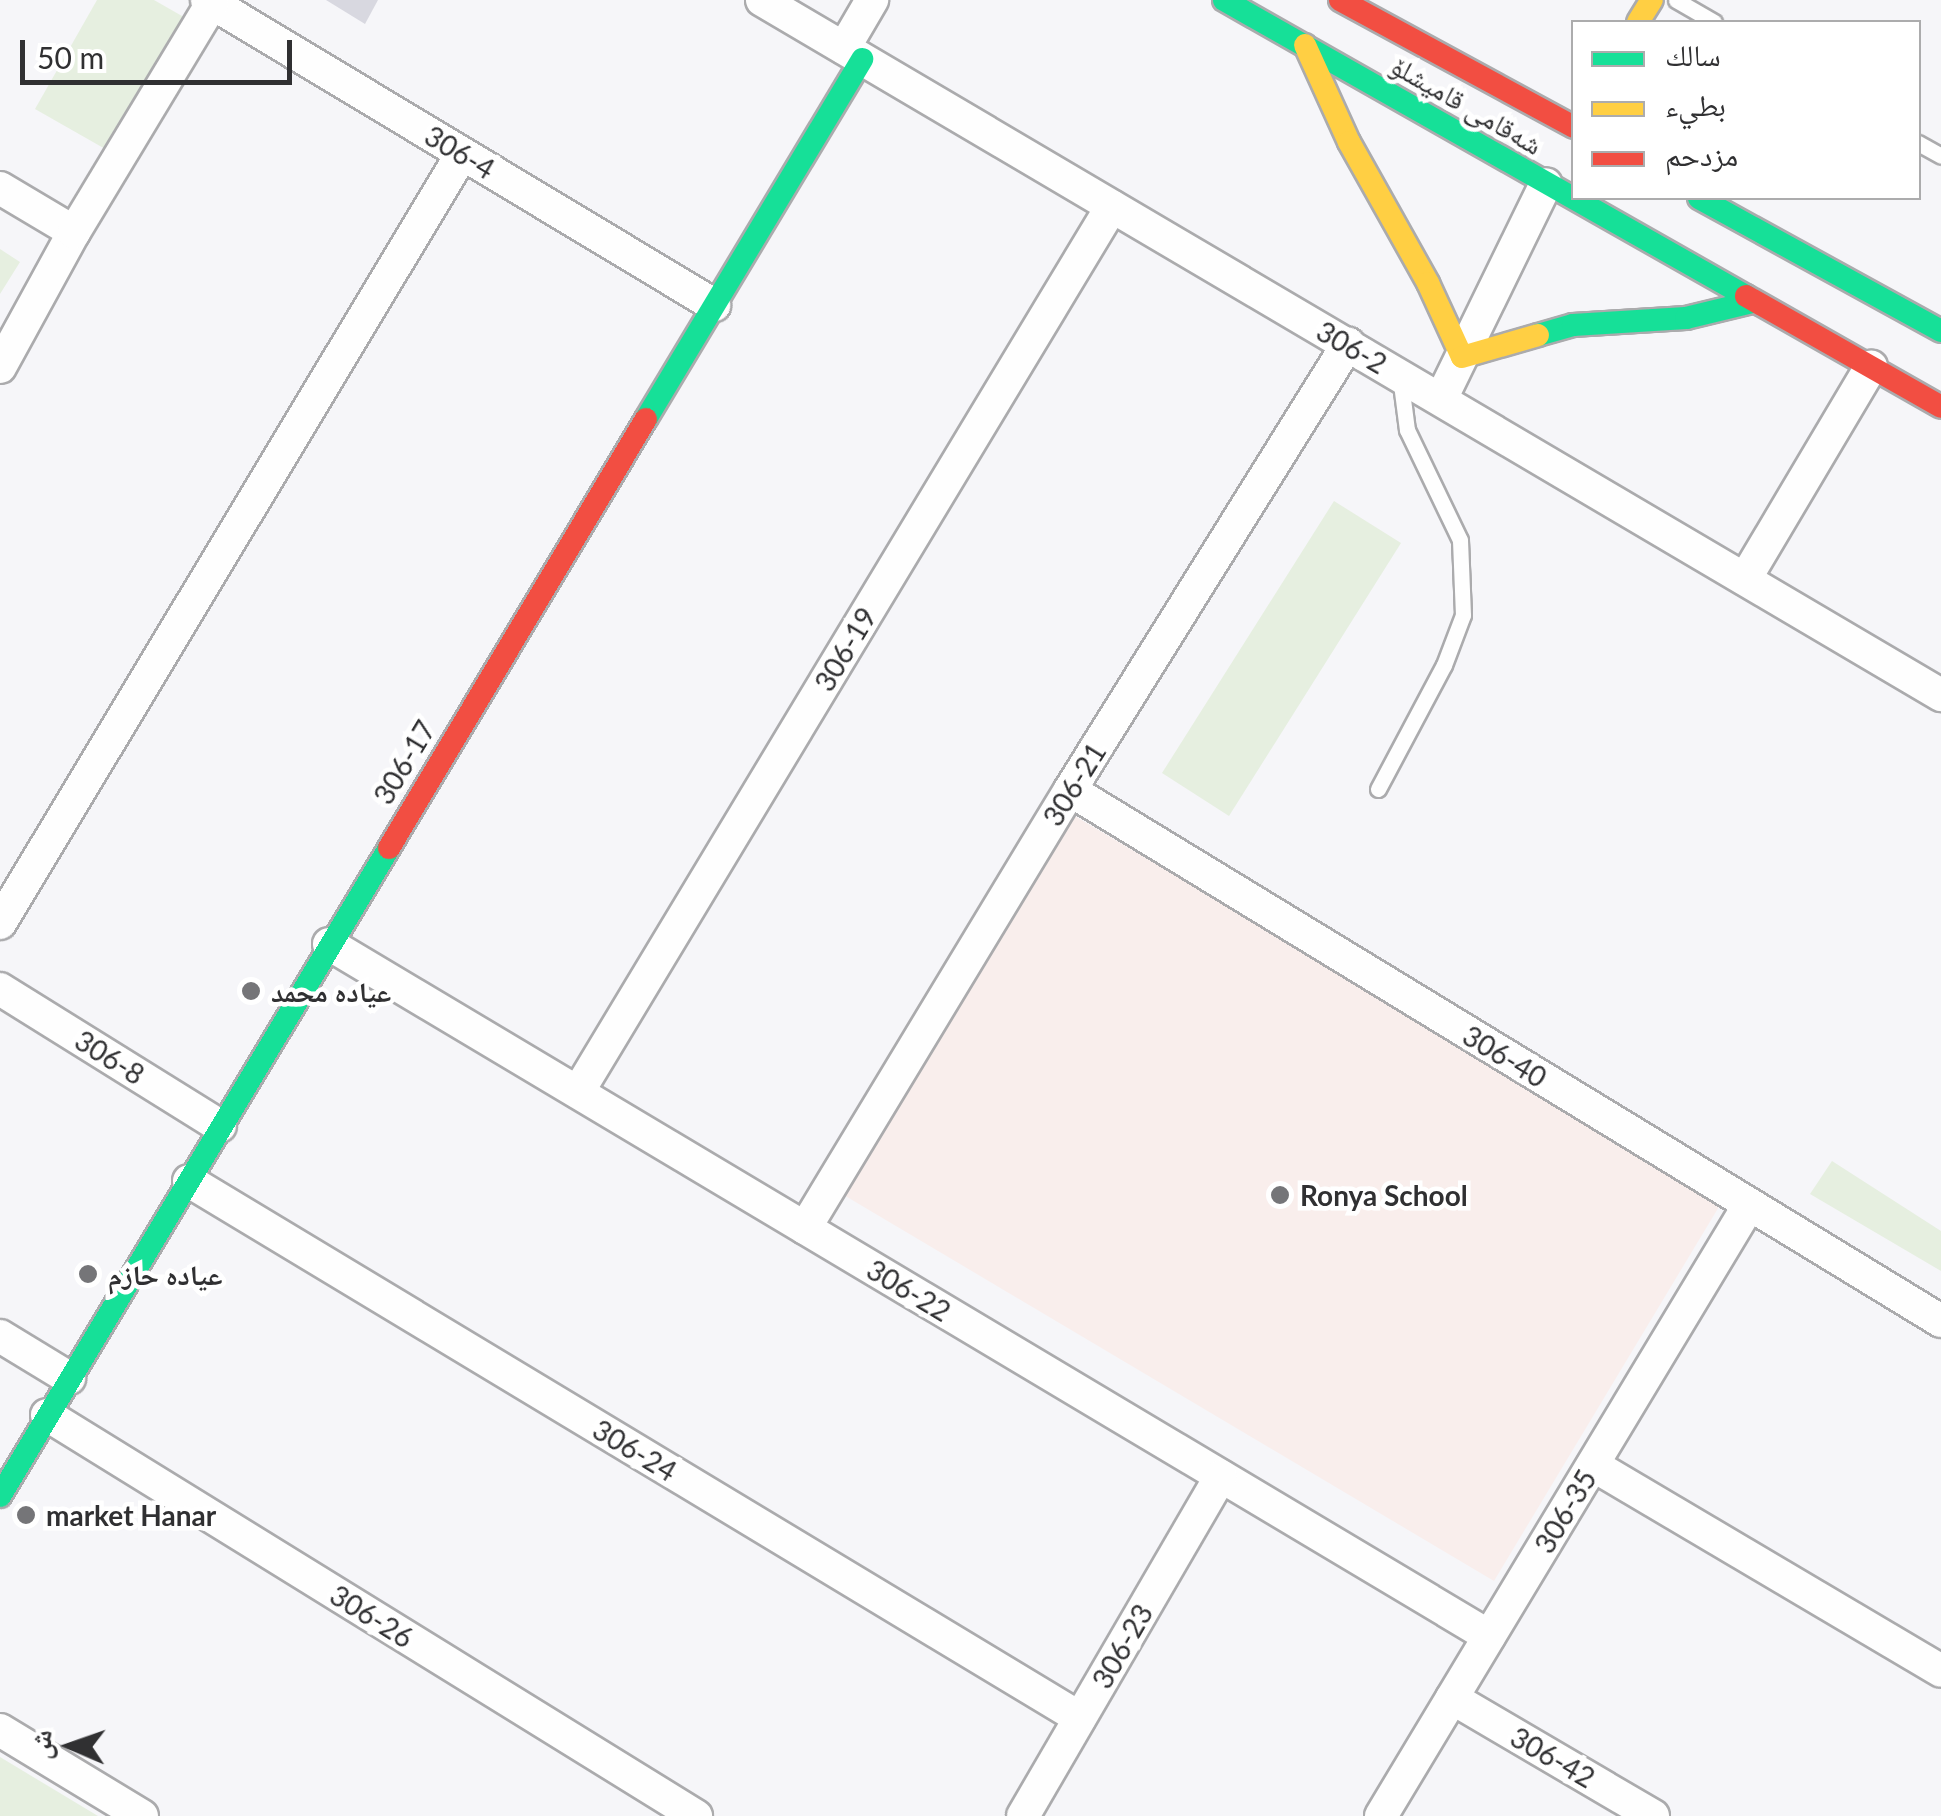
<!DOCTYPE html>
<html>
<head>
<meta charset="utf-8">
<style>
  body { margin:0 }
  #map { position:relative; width:1941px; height:1816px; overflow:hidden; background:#f6f6f9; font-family:Lato,"Noto Naskh Arabic",sans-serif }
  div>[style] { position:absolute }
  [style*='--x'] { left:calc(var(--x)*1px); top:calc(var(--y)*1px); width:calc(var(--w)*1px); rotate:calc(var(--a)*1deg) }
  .education>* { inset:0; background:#f9eeec }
  .green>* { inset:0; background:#e6efe0 }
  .building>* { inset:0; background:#d8d8e0 }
  .roads { filter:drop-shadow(2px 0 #ababad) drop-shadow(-2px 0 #ababad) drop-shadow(0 2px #ababad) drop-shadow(0 -2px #ababad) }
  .lane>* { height:15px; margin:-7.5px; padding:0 7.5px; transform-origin:7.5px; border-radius:7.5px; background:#fefefe }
  .street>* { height:32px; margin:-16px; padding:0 16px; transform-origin:16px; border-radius:16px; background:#fefefe }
  .fast>* { height:22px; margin:-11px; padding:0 11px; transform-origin:11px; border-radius:11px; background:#16e098 }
  .slow>* { height:22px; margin:-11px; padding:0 11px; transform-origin:11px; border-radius:11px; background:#ffcf43 }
  .jam>* { height:22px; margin:-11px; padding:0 11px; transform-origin:11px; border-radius:11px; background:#f24e42 }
  .dots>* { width:28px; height:28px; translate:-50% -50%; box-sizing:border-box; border:5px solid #fff; border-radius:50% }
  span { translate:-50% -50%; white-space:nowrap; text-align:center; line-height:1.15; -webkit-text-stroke:9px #fff; paint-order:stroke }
  .street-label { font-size:28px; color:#303032 }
  .poi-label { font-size:28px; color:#303032; font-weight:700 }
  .left { translate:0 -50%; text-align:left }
  .legend { position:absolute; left:1571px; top:20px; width:350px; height:180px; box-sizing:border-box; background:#fff; border:2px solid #acacad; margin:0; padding:12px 18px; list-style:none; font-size:30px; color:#303032 }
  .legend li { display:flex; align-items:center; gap:20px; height:50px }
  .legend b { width:50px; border:2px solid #acacad }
  .north { position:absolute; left:20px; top:1696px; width:100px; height:100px; -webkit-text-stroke:8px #fff; paint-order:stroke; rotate:272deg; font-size:28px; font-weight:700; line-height:40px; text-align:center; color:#303032 }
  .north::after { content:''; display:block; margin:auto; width:35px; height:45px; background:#303032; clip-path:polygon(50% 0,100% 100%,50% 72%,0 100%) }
  .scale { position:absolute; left:20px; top:40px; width:272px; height:45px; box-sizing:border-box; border:5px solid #303032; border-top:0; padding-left:12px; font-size:30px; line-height:35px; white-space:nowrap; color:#303032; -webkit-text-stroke:8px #fff; paint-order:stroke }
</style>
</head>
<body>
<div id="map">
  <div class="education">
    <i style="clip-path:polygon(1073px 815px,1723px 1200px,1494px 1581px,837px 1191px)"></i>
  </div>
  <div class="green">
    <i style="clip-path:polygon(97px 0,154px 0,189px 20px,114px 154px,35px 109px)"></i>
    <i style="clip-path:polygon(0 249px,20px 262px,0 294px)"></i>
    <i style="clip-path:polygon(1334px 501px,1401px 543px,1229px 816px,1162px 773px)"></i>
    <i style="clip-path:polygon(1832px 1161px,1941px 1231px,1941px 1271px,1810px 1194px)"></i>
    <i style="clip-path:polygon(0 1757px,98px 1816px,0 1816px)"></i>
  </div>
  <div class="building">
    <i style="clip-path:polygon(326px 0,378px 0,365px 24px)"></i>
  </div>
  <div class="roads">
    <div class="lane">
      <i style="--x:1676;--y:0;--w:44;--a:30.1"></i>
      <i style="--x:1918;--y:143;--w:26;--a:29"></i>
      <i style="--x:1378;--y:789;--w:140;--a:-62"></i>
      <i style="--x:1444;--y:665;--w:53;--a:-69.2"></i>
      <i style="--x:1463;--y:615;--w:75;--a:-92.3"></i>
      <i style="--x:1460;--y:540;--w:122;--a:-115.7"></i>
      <i style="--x:1407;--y:430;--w:54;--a:-97.4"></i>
    </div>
    <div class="street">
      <i style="--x:207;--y:0;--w:592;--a:31.03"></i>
      <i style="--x:762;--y:0;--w:1369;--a:30.52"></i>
      <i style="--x:844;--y:48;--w:56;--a:-59.7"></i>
      <i style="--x:0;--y:188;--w:86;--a:30.7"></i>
      <i style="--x:0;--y:367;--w:154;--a:-61.3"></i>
      <i style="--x:74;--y:232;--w:267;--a:-58.9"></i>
      <i style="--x:1441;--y:399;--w:239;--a:-64"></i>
      <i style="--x:1745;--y:579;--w:247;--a:-59.3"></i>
      <i style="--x:1070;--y:790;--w:1020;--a:31.37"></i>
      <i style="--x:0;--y:923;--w:897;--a:-59"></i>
      <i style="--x:329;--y:944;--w:1351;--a:30.82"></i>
      <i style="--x:0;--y:989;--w:259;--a:31.9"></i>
      <i style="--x:578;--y:1092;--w:1034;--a:-58.92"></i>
      <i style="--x:189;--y:1181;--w:1040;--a:31.08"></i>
      <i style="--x:805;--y:1228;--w:512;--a:-58.83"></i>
      <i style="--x:1070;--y:790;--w:526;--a:-58.06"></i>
      <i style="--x:0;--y:1336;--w:81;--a:31.3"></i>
      <i style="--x:47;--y:1415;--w:763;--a:31.71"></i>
      <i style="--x:1593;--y:1465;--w:404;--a:30.6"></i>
      <i style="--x:1452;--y:1698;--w:233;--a:30.4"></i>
      <i style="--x:0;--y:1730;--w:166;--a:31.2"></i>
      <i style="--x:1023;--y:1816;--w:393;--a:-59.8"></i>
      <i style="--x:1381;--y:1816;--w:713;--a:-58.94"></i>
    </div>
    <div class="fast">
      <i style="--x:1224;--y:0;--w:600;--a:29.56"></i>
      <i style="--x:1699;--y:198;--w:276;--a:28.8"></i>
      <i style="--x:1538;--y:335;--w:36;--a:-16"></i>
      <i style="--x:1573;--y:325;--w:113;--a:-3.5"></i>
      <i style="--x:1686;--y:318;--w:68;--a:-13.6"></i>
      <i style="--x:646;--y:419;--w:420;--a:-59"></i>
      <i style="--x:0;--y:1496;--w:756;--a:-59.02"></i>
    </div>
    <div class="slow">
      <i style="--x:1638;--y:22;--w:26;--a:-58"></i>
      <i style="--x:1305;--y:45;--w:107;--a:65.6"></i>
      <i style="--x:1349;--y:142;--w:162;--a:60.7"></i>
      <i style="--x:1428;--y:283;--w:81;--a:65.3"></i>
      <i style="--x:1462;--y:357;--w:79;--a:-16.1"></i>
    </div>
    <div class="jam">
      <i style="--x:1340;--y:0;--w:266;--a:28.5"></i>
      <i style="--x:1746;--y:296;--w:224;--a:29.6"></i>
      <i style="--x:389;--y:848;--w:500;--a:-59.08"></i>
    </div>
  </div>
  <div class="dots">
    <i style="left:251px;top:991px;background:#757578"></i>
    <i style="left:1280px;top:1195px;background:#757578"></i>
    <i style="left:88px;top:1274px;background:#757578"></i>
    <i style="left:26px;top:1515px;background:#757578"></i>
  </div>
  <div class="street-label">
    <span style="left:1467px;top:104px;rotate:30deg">شەقامی قامیشلۆ</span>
    <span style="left:460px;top:152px;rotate:31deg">306-4</span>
    <span style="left:1352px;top:347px;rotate:30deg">306-2</span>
    <span style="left:845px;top:649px;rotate:-59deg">306-19</span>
    <span style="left:404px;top:762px;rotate:-59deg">306-17</span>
    <span style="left:1074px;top:784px;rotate:-58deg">306-21</span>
    <span style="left:1505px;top:1056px;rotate:31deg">306-40</span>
    <span style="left:110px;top:1057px;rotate:32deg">306-8</span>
    <span style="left:909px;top:1290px;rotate:31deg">306-22</span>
    <span style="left:635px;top:1450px;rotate:31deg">306-24</span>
    <span style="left:1565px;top:1511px;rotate:-59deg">306-35</span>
    <span style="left:372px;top:1616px;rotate:32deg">306-26</span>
    <span style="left:1122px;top:1646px;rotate:-60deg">306-23</span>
    <span style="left:1553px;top:1757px;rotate:30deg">306-42</span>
  </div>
  <div class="poi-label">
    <span class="left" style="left:271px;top:991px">عياده محمد</span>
    <span class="left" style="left:1300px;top:1195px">Ronya School</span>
    <span class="left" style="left:108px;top:1274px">عياده حازم</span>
    <span class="left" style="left:46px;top:1515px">market Hanar</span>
  </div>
  <ul class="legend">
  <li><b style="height:12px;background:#16e098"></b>سالك</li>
  <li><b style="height:12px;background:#ffcf43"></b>بطيء</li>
  <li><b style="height:12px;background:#f24e42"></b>مزدحم</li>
  </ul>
  <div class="north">ش</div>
  <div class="scale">50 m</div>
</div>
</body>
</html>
